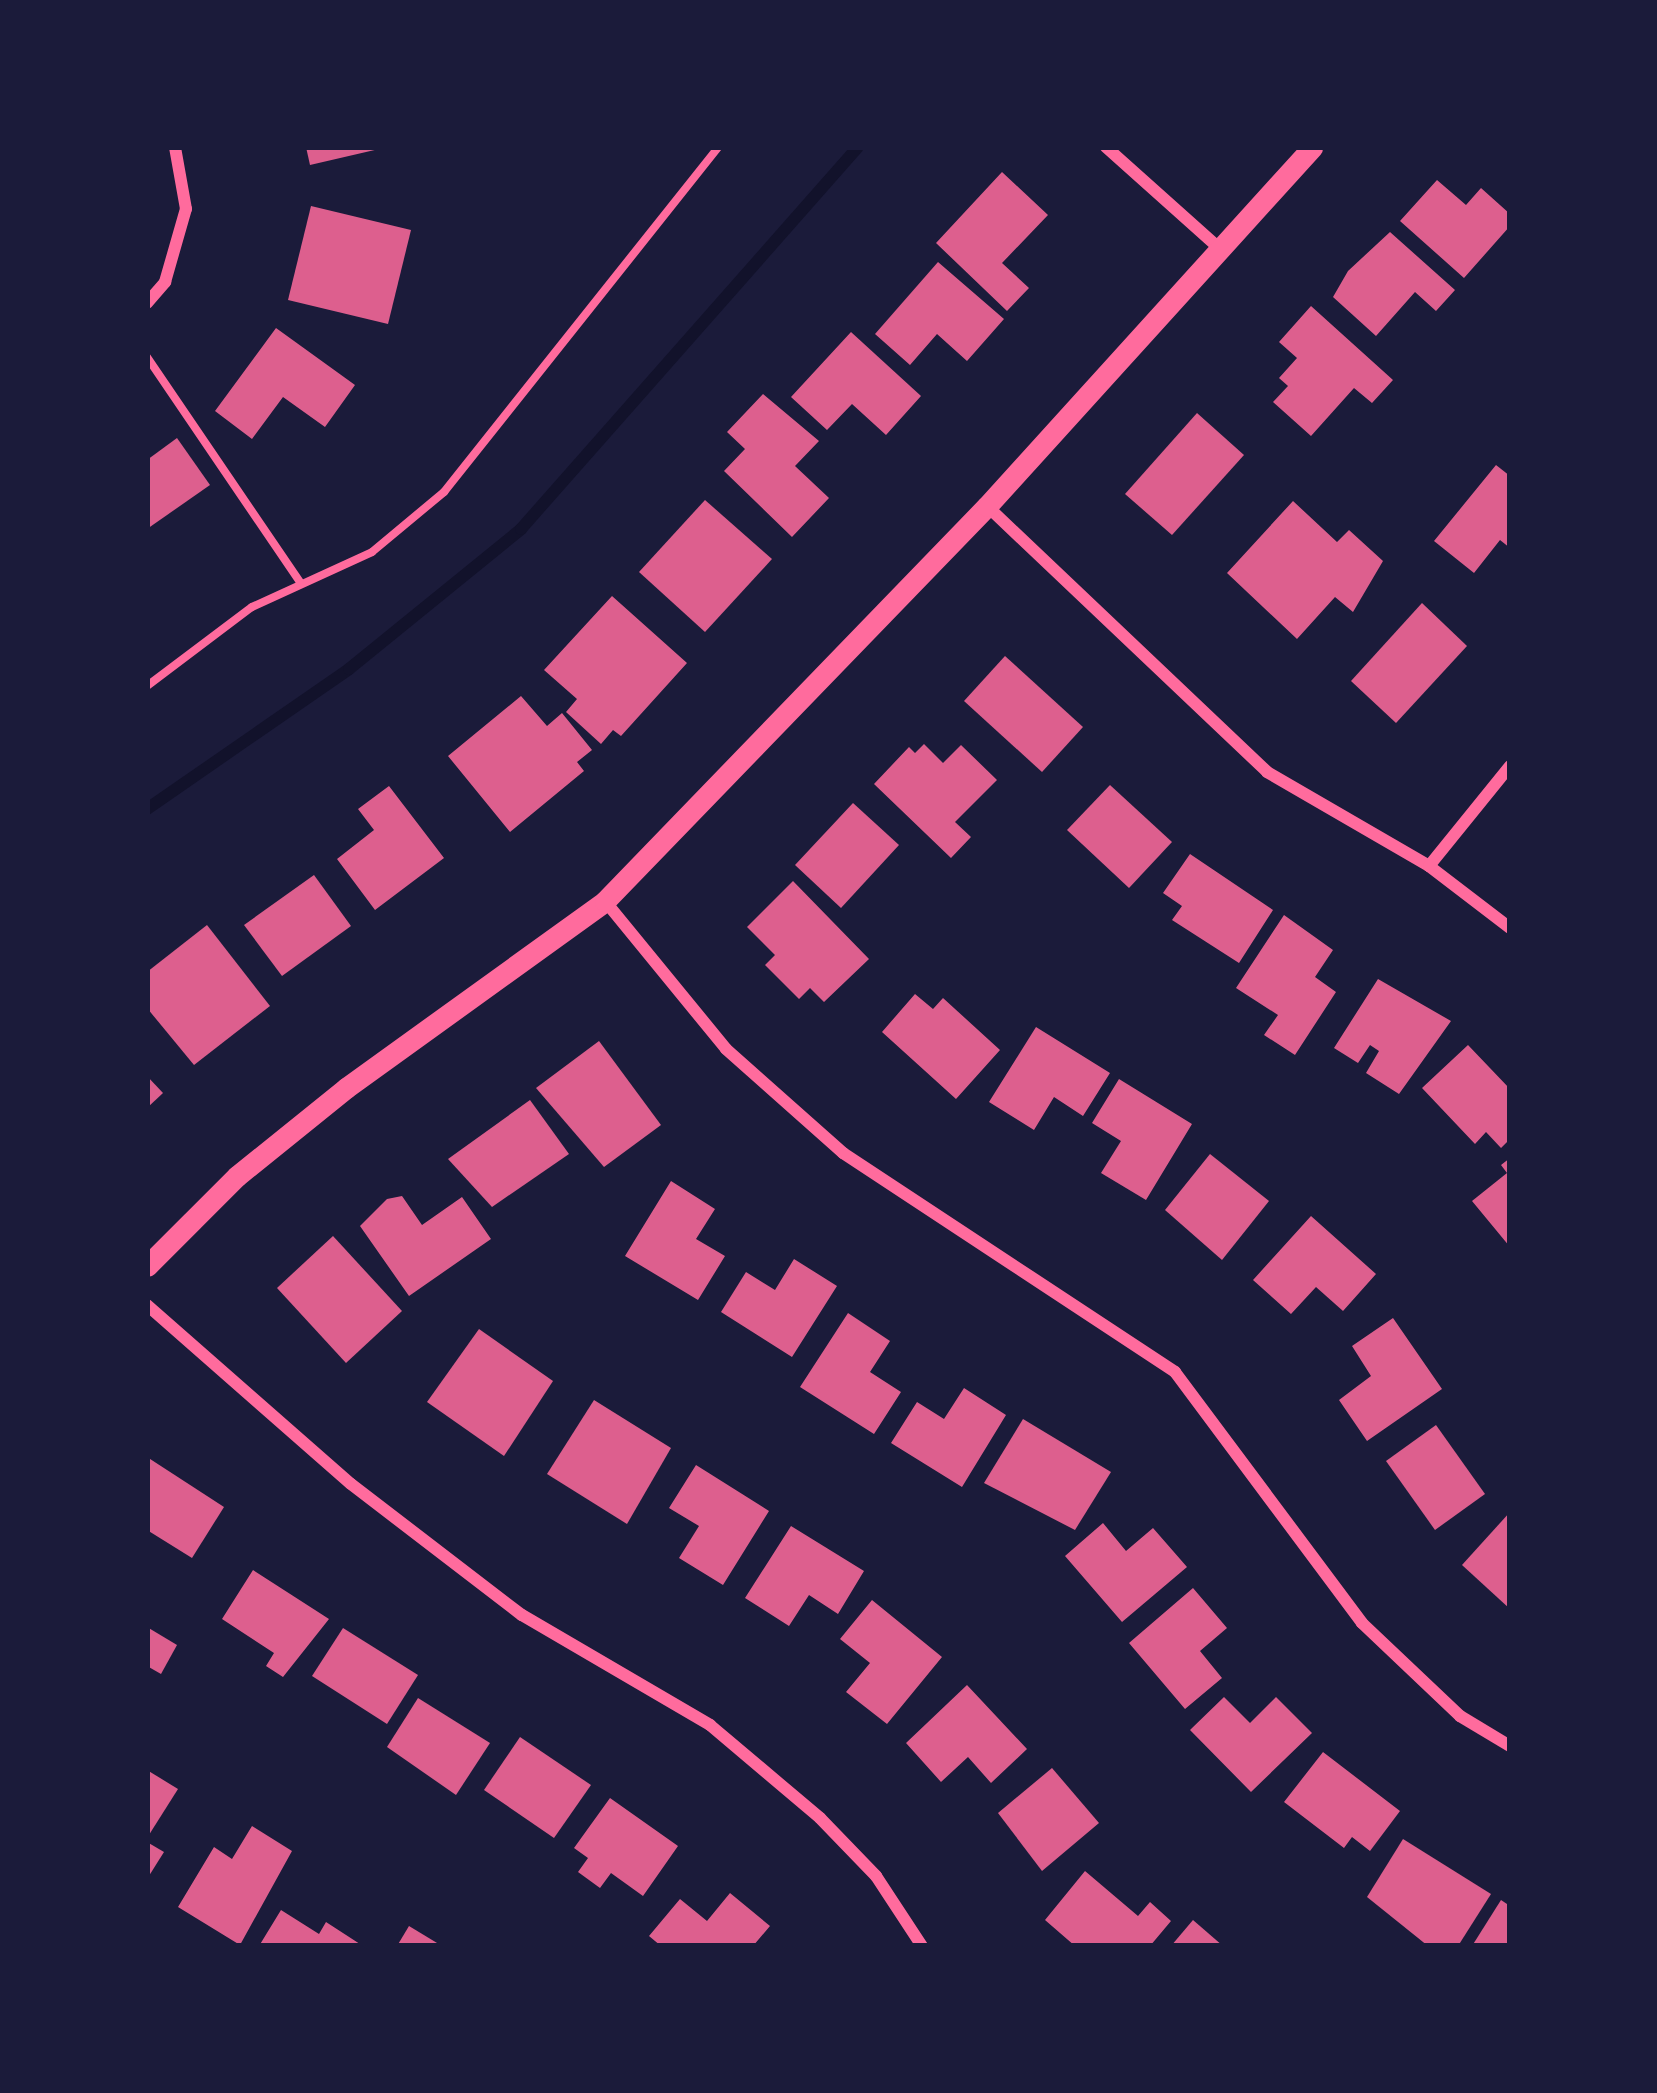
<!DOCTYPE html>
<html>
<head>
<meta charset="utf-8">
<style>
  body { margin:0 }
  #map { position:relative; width:1657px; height:2093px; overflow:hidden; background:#1b1b3a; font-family:Inter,sans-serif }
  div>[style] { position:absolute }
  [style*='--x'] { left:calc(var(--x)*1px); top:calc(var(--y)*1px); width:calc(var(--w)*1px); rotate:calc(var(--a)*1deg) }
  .stream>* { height:12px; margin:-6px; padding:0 6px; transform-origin:6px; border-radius:6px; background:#12122b }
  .building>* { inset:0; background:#dd5f8e }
  .path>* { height:8px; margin:-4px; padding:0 4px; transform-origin:4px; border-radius:4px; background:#ff6b9d }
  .minor>* { height:12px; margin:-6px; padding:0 6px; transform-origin:6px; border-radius:6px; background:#ff6b9d }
  .tertiary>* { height:21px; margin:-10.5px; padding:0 10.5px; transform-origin:10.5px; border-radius:10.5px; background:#ff6b9d }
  span { translate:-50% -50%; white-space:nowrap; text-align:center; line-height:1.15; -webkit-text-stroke:9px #1b1b3a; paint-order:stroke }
  .frame { position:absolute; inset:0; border:150px solid #1b1b3a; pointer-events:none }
</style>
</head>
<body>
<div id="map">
  <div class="stream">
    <i style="--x:147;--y:809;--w:246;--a:-34.7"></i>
    <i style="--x:349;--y:669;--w:222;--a:-39.1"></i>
    <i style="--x:521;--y:529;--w:509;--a:-48.58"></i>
  </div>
  <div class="building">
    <i style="clip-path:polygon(306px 147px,379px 147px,379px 149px,310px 165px)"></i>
    <i style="clip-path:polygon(1002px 172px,1048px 215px,1002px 263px,1029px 288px,1007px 311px,936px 243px)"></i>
    <i style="clip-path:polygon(1437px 180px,1466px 205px,1481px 188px,1510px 214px,1510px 226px,1464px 278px,1400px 221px)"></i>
    <i style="clip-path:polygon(311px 206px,411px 230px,388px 324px,288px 300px)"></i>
    <i style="clip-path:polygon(1390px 232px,1455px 290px,1436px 311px,1415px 292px,1376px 336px,1333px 297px,1348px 271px)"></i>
    <i style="clip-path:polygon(938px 262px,1004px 319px,967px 361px,937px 334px,910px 365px,875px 334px)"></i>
    <i style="clip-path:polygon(1311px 306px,1393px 380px,1372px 403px,1354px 388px,1311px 436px,1273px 402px,1288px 386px,1279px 378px,1297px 358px,1279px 342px)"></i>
    <i style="clip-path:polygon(276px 328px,355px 385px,325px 427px,283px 397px,252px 439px,215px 411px)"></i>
    <i style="clip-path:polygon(851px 332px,921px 396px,886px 435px,852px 404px,827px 430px,791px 397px)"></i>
    <i style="clip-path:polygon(763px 394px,819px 441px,795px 466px,829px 498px,792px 537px,724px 471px,745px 449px,727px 432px)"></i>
    <i style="clip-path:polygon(1197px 413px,1244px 455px,1172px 535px,1125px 494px)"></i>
    <i style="clip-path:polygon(177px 438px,210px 485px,147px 529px,147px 460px)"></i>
    <i style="clip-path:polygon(1496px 465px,1510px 476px,1510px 548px,1500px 540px,1474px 573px,1434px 541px)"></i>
    <i style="clip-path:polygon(705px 500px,772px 559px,705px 632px,639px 572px)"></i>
    <i style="clip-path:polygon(1293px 501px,1337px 542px,1349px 530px,1383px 561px,1353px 612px,1335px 597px,1297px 639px,1227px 573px)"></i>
    <i style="clip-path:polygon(612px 596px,687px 663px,621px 736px,613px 730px,601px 744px,566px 712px,577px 699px,544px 670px)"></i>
    <i style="clip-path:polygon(1422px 603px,1467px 646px,1396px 723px,1351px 681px)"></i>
    <i style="clip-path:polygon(1005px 656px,1083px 727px,1042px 772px,964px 701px)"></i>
    <i style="clip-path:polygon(521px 696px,547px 726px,562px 713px,592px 750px,577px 762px,584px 771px,510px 832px,448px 756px)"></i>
    <i style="clip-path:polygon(924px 744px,943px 763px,961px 745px,997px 780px,955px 822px,971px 837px,951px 858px,874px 784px,909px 747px,915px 753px)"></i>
    <i style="clip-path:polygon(1110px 785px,1172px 842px,1129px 888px,1067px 830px)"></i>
    <i style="clip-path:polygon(389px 786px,444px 858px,375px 910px,337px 859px,374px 830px,358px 809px)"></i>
    <i style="clip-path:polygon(853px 803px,899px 845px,841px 908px,795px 865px)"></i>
    <i style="clip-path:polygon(1190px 854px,1273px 910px,1239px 963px,1172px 920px,1182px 906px,1163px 893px)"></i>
    <i style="clip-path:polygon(314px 875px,351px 926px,282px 976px,244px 925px)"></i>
    <i style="clip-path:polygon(793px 881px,869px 959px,824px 1002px,810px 988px,799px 999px,765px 965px,775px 955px,747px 927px)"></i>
    <i style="clip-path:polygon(1284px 915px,1333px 950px,1315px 977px,1336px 992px,1295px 1055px,1264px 1035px,1278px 1015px,1236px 988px)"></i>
    <i style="clip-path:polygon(207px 925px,270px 1006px,194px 1065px,147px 1008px,147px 972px)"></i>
    <i style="clip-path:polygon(1378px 979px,1451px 1021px,1399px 1094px,1366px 1073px,1379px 1051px,1370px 1045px,1358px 1063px,1334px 1048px)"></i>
    <i style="clip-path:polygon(915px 994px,933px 1009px,943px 998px,1000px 1050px,956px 1099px,882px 1032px)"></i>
    <i style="clip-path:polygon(1036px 1027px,1110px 1073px,1083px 1116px,1054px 1097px,1034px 1130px,989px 1102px)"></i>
    <i style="clip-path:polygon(599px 1041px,661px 1125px,604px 1167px,536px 1088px)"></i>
    <i style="clip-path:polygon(1468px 1045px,1510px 1089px,1510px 1139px,1501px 1148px,1486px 1132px,1475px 1144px,1422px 1088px)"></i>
    <i style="clip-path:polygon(147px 1076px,163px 1093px,147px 1108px)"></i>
    <i style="clip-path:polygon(1119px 1079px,1192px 1124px,1146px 1200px,1101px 1173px,1121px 1141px,1092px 1123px)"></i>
    <i style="clip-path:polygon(530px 1100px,569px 1154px,492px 1207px,448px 1159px)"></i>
    <i style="clip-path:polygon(1210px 1154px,1269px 1201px,1222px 1260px,1165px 1210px)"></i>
    <i style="clip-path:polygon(1510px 1158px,1510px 1247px,1472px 1201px,1507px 1173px,1501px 1165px)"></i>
    <i style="clip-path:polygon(671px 1181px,715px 1209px,696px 1239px,725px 1256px,698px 1300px,625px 1256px)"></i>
    <i style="clip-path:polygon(402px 1196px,422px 1225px,462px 1197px,491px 1239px,409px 1296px,360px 1226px,387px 1199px)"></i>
    <i style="clip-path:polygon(1311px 1216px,1376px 1274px,1343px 1311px,1316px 1287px,1291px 1314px,1253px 1280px)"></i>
    <i style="clip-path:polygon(333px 1236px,402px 1311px,346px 1363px,277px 1288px)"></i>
    <i style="clip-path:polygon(794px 1259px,837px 1286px,792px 1357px,721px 1312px,746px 1272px,775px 1290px)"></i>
    <i style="clip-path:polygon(848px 1313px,890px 1341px,870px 1372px,901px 1392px,874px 1434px,800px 1387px)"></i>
    <i style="clip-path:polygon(1393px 1318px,1442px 1389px,1367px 1441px,1339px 1400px,1371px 1376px,1352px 1346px)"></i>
    <i style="clip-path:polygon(479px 1329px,553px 1381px,504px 1456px,427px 1402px)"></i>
    <i style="clip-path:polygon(964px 1388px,1006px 1415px,962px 1487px,891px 1443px,917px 1402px,944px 1419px)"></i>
    <i style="clip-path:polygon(594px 1400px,671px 1448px,627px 1524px,547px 1474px)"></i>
    <i style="clip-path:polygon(1023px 1419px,1111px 1472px,1075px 1530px,984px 1483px)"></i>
    <i style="clip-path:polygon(1436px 1425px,1485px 1494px,1435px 1530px,1386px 1461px)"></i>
    <i style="clip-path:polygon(147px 1457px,224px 1507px,192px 1558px,147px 1530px)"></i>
    <i style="clip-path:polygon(696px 1465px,769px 1511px,723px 1585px,679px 1558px,699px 1526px,669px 1508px)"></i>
    <i style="clip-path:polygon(1510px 1512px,1510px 1609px,1462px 1565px)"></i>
    <i style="clip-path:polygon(1103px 1523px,1126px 1551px,1153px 1528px,1187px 1567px,1122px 1622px,1065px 1556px)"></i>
    <i style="clip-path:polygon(791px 1526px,864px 1571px,838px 1614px,809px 1595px,789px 1626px,745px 1598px)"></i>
    <i style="clip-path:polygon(253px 1570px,329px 1619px,283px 1677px,266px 1666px,274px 1653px,222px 1619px)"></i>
    <i style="clip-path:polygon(1193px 1588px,1227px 1628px,1200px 1651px,1222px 1678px,1185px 1709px,1129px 1643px)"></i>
    <i style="clip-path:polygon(872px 1600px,942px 1657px,887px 1724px,846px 1692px,870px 1663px,840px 1639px)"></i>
    <i style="clip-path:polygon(147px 1627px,177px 1645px,161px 1674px,147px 1666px)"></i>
    <i style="clip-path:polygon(343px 1628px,418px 1675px,387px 1724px,312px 1676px)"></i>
    <i style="clip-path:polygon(967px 1685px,1027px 1749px,991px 1783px,968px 1757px,941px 1782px,906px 1743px)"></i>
    <i style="clip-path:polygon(1224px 1697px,1250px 1723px,1276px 1697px,1312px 1733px,1251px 1792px,1190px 1730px)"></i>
    <i style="clip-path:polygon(418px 1698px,490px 1743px,456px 1795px,387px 1747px)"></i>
    <i style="clip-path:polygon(520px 1737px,591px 1785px,554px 1838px,484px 1790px)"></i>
    <i style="clip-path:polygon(1323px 1752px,1400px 1811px,1370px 1851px,1352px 1837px,1344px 1848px,1284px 1802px)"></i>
    <i style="clip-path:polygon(1052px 1768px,1099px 1823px,1042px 1871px,998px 1813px)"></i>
    <i style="clip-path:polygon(147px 1770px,178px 1789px,147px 1838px)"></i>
    <i style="clip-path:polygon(610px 1798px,678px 1846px,643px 1896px,611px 1873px,600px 1888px,578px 1872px,588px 1858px,574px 1848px)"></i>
    <i style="clip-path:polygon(252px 1826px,292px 1851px,240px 1945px,178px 1907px,214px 1847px,232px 1859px)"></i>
    <i style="clip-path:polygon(1403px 1839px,1491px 1894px,1458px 1946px,1428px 1946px,1367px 1897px)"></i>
    <i style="clip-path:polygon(147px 1842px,164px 1852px,147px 1879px)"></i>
    <i style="clip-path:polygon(1085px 1871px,1138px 1916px,1150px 1902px,1171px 1921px,1150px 1946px,1075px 1946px,1045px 1920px)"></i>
    <i style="clip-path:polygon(730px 1893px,770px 1926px,753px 1946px,661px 1946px,649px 1936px,680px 1899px,707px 1921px)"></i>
    <i style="clip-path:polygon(1501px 1900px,1510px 1906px,1510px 1946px,1472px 1946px)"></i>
    <i style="clip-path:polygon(281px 1910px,319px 1934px,326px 1922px,363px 1946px,259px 1946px)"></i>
    <i style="clip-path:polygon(1193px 1920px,1223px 1946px,1171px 1946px)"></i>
    <i style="clip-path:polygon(409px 1926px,442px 1946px,397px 1946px)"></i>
  </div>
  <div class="path">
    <i style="--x:147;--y:357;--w:274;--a:55.8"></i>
    <i style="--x:147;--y:686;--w:131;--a:-37"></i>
    <i style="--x:252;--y:607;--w:132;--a:-24.6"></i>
    <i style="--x:372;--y:552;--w:94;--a:-39.8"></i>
    <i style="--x:444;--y:492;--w:441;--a:-51.5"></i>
  </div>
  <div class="minor">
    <i style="--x:1106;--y:147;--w:150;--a:41.8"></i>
    <i style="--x:147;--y:303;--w:28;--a:-49"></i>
    <i style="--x:165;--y:282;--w:76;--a:-74"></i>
    <i style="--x:186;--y:209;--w:63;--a:-100.1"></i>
    <i style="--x:987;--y:506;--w:386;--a:43.5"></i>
    <i style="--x:1267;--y:772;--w:187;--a:30.1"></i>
    <i style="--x:1429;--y:866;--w:102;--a:37.4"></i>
    <i style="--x:1429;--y:866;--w:129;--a:-51"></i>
    <i style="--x:605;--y:901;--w:191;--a:50.7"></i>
    <i style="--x:726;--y:1049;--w:157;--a:41.6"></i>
    <i style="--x:843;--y:1153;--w:398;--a:33.4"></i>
    <i style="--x:1175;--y:1372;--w:313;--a:53.3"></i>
    <i style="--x:1362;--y:1623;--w:135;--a:43.5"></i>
    <i style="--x:1460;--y:1716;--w:58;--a:31"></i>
    <i style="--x:147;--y:1305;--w:271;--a:41.3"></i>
    <i style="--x:351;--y:1484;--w:215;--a:37.5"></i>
    <i style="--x:522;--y:1615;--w:218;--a:30.3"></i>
    <i style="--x:710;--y:1725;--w:144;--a:40.2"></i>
    <i style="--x:820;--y:1818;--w:81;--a:46"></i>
    <i style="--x:876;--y:1876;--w:84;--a:56.7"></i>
  </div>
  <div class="tertiary">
    <i style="--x:147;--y:1266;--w:127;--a:-45"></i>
    <i style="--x:237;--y:1176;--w:140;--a:-38.9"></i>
    <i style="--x:346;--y:1088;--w:319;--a:-35.8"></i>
    <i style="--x:605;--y:901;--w:549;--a:-45.96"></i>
    <i style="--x:987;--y:506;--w:484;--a:-47.8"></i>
  </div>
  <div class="frame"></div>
</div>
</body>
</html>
